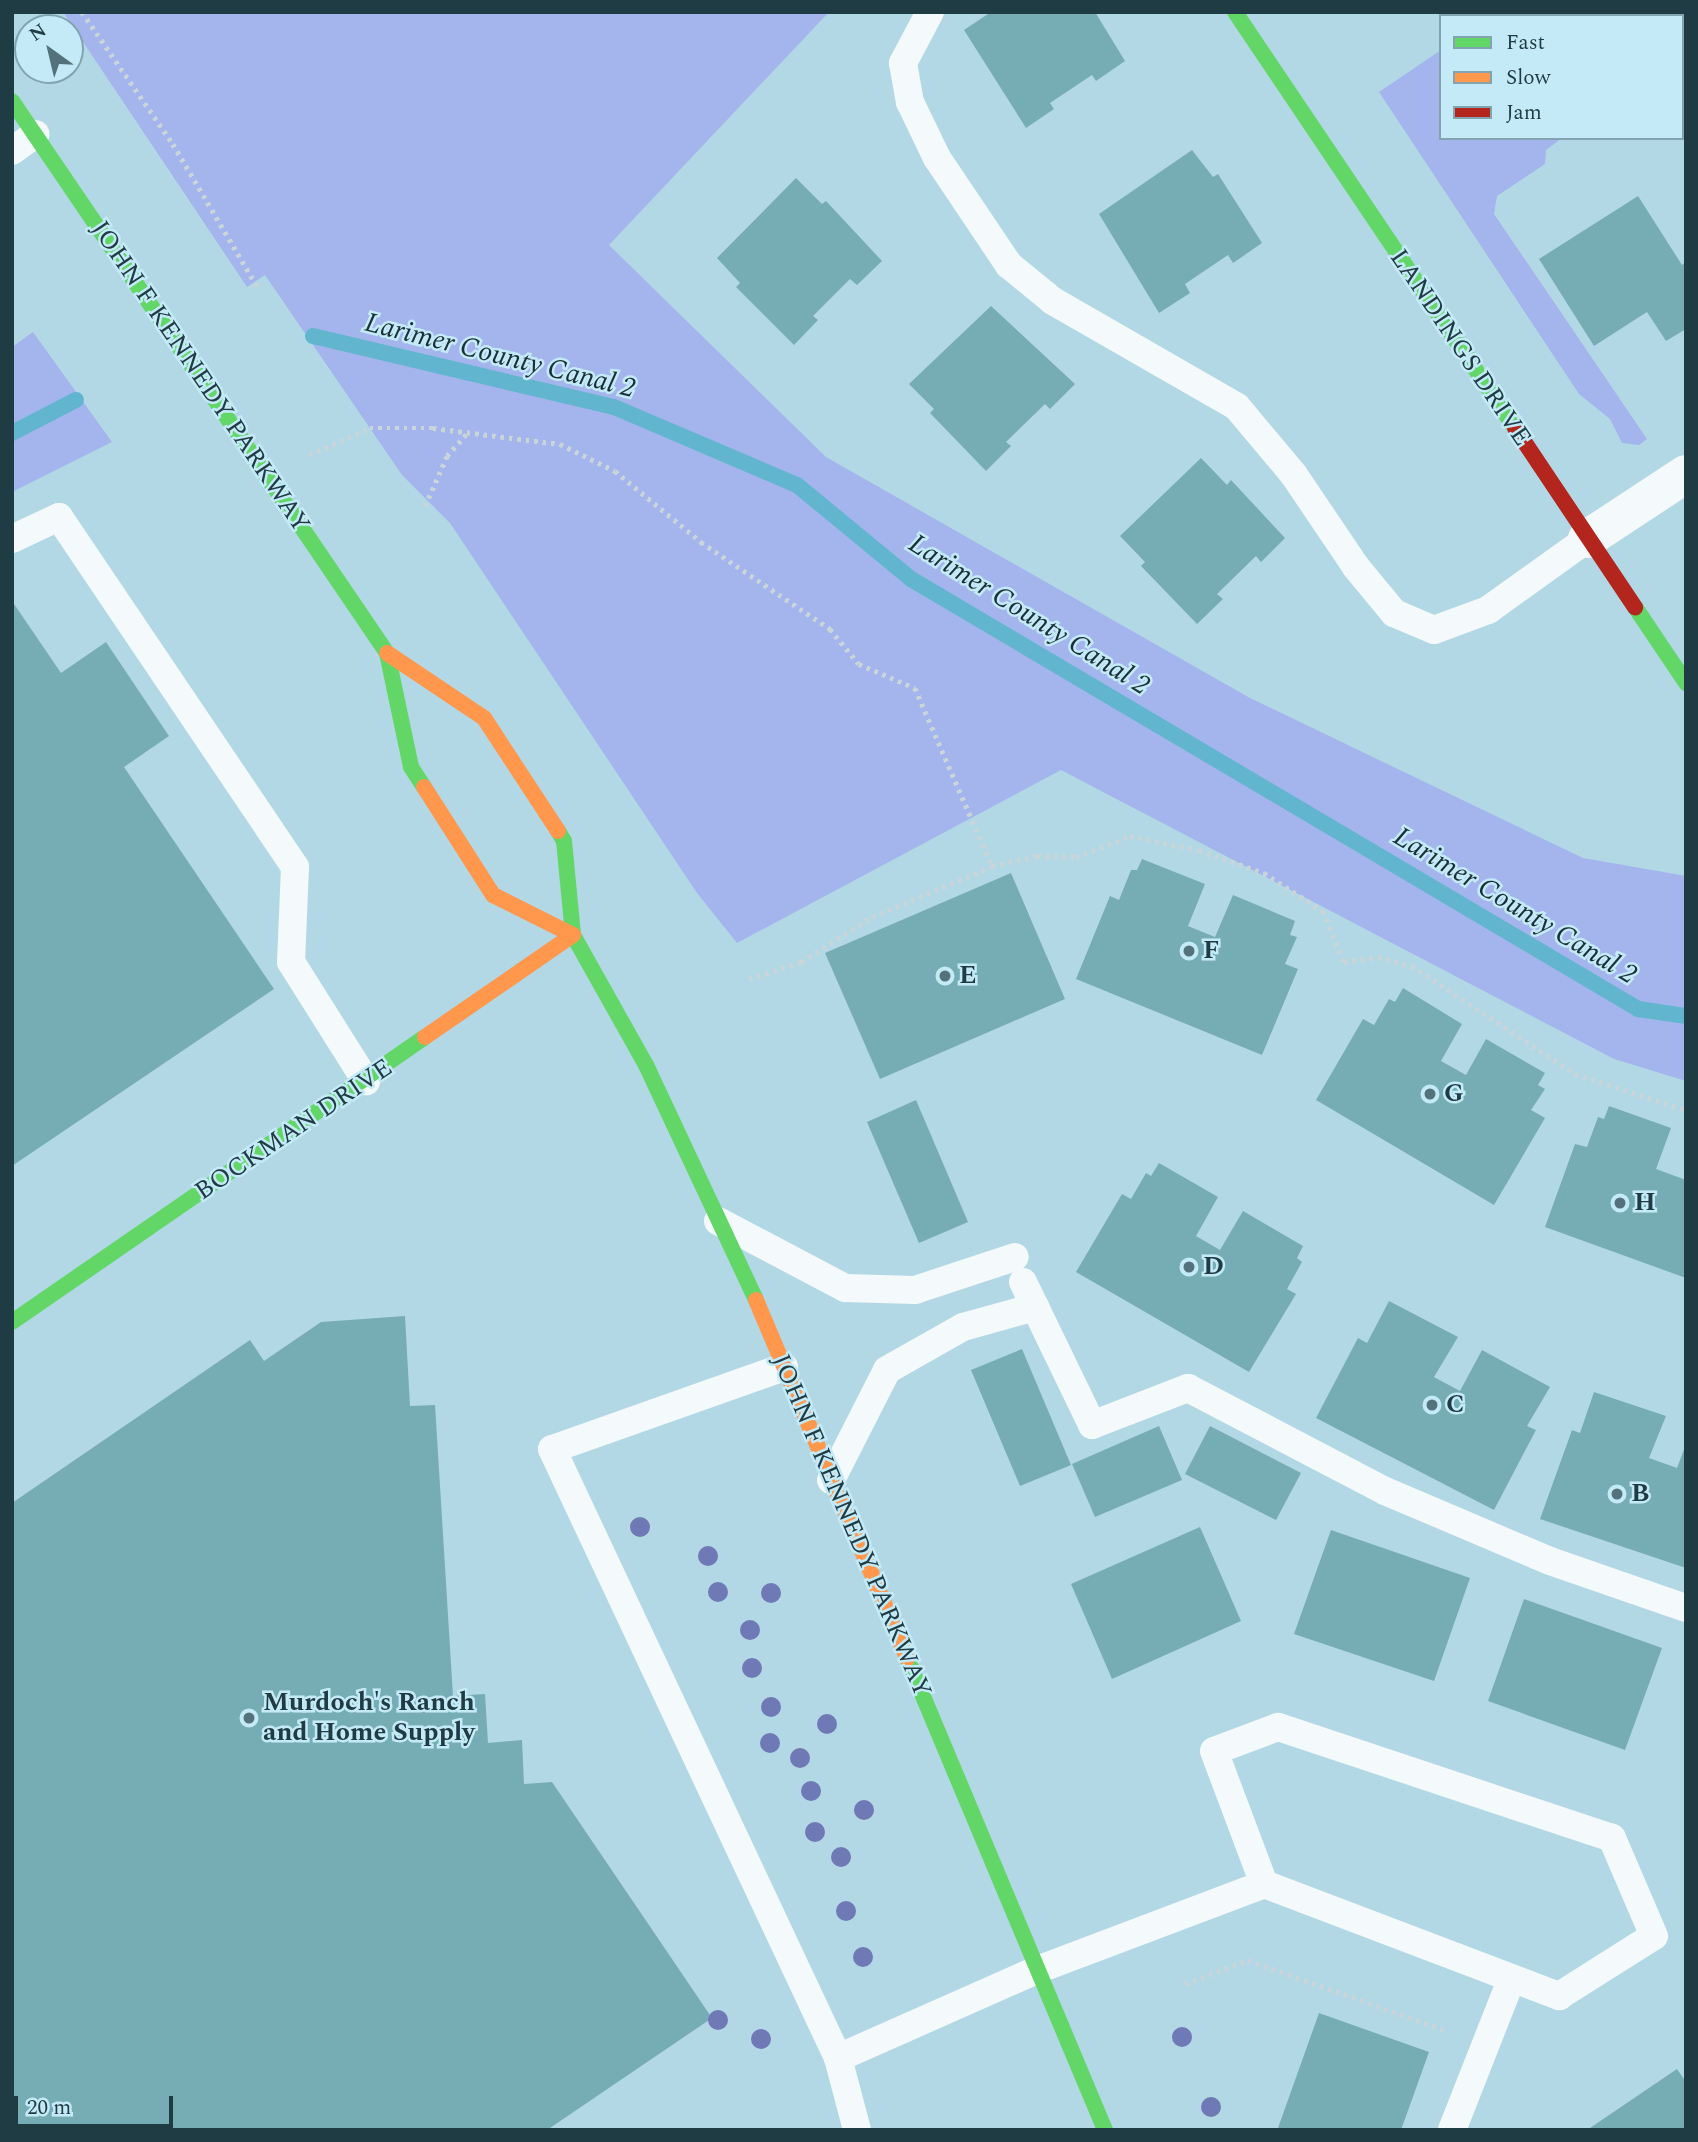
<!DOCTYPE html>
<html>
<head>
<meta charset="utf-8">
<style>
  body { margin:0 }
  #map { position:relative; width:1698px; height:2142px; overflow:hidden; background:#b3d8e5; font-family:Spectral,serif }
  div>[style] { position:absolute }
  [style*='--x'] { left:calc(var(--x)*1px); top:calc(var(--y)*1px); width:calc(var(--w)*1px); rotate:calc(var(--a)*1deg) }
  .green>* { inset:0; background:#a3b5ec }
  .stream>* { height:16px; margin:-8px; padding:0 8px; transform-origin:8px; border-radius:8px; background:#62b5cf }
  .building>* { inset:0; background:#76adb5 }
  .path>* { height:4.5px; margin-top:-2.25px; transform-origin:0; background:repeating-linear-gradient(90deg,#cad5da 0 3.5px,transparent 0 8.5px) }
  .lane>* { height:28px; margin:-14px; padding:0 14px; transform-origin:14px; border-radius:14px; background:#f4f9fb }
  .street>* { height:38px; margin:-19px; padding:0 19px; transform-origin:19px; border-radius:19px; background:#f4f9fb }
  .fast>* { height:16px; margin:-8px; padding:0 8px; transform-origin:8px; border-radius:8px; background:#63d668 }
  .slow>* { height:16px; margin:-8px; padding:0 8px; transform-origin:8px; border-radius:8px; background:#ff974d }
  .jam>* { height:16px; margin:-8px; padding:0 8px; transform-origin:8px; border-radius:8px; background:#b3261e }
  .trees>* { width:20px; height:20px; margin:-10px; border-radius:50%; background:#6f79b6 }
  .dots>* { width:19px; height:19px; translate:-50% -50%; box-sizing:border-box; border:4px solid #c4eaf8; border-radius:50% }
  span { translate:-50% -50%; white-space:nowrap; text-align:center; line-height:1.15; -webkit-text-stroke:5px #c4eaf8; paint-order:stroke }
  .street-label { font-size:26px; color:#1f3b44 }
  .poi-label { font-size:26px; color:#1f3b44; font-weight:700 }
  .left { translate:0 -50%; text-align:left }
  .water-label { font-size:28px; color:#1a3038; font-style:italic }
  .frame { position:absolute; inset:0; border:14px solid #1f3b44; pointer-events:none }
  .legend { position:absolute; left:1439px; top:14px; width:245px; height:126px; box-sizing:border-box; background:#c4eaf8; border:2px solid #82a4b0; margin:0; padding:9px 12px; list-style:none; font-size:21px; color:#1f3b44 }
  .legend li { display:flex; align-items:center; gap:14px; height:35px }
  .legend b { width:35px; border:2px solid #82a4b0 }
  .north { position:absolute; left:14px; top:14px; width:70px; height:70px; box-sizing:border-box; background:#c4eaf8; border:2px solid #82a4b0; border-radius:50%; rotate:326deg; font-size:19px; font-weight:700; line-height:28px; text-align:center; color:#1f3b44 }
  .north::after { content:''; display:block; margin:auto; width:24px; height:32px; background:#53727c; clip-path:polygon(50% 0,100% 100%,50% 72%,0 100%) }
  .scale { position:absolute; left:14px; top:2096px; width:159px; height:32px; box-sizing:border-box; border:4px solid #1f3b44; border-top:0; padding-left:9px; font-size:21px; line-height:24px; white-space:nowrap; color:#1f3b44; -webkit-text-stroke:5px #c4eaf8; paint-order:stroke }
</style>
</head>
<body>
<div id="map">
  <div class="green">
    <i style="clip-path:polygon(63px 12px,829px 12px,609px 245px,826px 457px,1250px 698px,1583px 858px,1686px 876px,1686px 1081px,1614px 1059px,1061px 770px,737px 943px,697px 893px,450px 523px,402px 475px,265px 275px,247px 287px)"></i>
    <i style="clip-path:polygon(1494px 12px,1685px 12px,1489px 16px)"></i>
    <i style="clip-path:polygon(1441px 50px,1441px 138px,1562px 138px,1546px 150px,1545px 164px,1497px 196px,1494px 214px,1647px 439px,1639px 445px,1622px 443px,1610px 419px,1579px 394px,1379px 92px)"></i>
    <i style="clip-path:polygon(33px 332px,112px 442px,12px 492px,12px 347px)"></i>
  </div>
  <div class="stream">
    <i style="--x:313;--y:336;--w:309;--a:13.3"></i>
    <i style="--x:614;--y:407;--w:199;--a:23.1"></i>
    <i style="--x:797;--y:485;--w:148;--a:39.5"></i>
    <i style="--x:911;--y:579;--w:845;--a:30.6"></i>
    <i style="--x:1638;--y:1009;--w:49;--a:8.3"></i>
    <i style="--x:12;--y:433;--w:72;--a:-27.3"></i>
  </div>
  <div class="building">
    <i style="clip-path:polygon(991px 12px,1095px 12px,1125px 61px,1096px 81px,1092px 75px,1050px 103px,1054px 109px,1026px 128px,964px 30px)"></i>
    <i style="clip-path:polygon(1192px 150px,1213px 177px,1218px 174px,1262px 243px,1233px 263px,1228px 255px,1185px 284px,1190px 293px,1159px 313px,1099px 214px)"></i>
    <i style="clip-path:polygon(796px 178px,822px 204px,826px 201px,882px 261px,857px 285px,850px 279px,813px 316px,818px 320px,794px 345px,736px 287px,740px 283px,717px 258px)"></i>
    <i style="clip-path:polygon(1638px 196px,1682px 265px,1686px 262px,1686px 329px,1666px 341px,1647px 312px,1594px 346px,1539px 259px)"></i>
    <i style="clip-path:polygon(991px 306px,1075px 384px,1050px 409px,1045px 404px,1006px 442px,1011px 446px,986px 471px,930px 413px,934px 409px,909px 384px)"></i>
    <i style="clip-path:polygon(1201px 458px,1227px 485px,1231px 480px,1285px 538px,1261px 562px,1256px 556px,1217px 594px,1223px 599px,1197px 624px,1141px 566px,1145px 562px,1120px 536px)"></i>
    <i style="clip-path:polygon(12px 601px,61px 673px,106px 642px,169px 736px,124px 767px,274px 989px,12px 1166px)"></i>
    <i style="clip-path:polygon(1142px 859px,1205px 884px,1188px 926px,1215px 937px,1233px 895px,1295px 921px,1290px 935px,1297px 937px,1285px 964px,1298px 969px,1262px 1055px,1076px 979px,1110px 896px,1119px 900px,1131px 870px,1137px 870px)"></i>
    <i style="clip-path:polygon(1011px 873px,1065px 999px,880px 1079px,825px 953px)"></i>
    <i style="clip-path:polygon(1403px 988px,1462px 1024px,1441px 1061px,1466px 1075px,1486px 1039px,1545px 1073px,1538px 1085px,1545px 1089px,1531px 1110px,1545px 1118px,1494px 1205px,1316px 1100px,1363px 1019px,1374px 1025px,1389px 999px,1395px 1002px)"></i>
    <i style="clip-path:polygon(916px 1100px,968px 1222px,919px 1243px,867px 1122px)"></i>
    <i style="clip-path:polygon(1609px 1106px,1671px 1128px,1656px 1169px,1686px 1180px,1686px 1278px,1545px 1227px,1575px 1144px,1587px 1147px,1598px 1117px,1604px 1119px)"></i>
    <i style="clip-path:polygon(1159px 1163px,1218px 1197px,1196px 1236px,1220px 1250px,1243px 1211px,1303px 1246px,1297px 1258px,1302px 1262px,1287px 1289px,1296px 1294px,1249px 1372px,1076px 1272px,1122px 1194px,1131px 1199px,1146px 1173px,1151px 1176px)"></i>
    <i style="clip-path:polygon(1389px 1301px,1458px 1337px,1434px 1377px,1460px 1391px,1482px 1350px,1550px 1387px,1527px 1426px,1536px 1430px,1494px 1510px,1316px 1418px,1358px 1338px,1367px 1343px)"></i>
    <i style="clip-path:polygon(405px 1316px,410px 1406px,435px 1405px,453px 1696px,485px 1694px,488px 1743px,522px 1740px,524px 1784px,552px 1782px,712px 2018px,547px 2130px,12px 2130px,12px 1503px,250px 1340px,264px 1361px,321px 1322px)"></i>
    <i style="clip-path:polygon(1022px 1349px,1071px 1465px,1020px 1486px,971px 1370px)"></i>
    <i style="clip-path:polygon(1594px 1392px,1666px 1416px,1649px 1458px,1677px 1468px,1686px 1444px,1686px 1568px,1540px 1519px,1572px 1430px,1580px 1433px)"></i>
    <i style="clip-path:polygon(1159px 1426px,1182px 1480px,1095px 1517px,1072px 1464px)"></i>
    <i style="clip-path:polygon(1210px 1426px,1301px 1473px,1276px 1520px,1185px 1474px)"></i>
    <i style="clip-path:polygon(1200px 1527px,1241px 1621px,1112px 1679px,1071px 1584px)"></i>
    <i style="clip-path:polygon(1331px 1530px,1470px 1578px,1434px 1681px,1294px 1634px)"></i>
    <i style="clip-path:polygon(1524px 1599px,1662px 1648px,1625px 1750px,1488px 1701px)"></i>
    <i style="clip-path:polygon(1319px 2013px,1429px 2052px,1401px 2130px,1278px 2128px)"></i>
    <i style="clip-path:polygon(1677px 2069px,1686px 2082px,1686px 2130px,1587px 2130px)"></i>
  </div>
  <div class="path">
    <i style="--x:82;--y:12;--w:160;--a:55.4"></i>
    <i style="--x:173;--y:144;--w:165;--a:59.4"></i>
    <i style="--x:309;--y:455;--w:67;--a:-23.9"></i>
    <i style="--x:370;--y:428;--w:63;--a:0"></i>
    <i style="--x:433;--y:428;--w:128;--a:7.2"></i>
    <i style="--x:560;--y:444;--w:61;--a:26.1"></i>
    <i style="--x:615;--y:471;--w:112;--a:39.5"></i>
    <i style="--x:701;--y:542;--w:156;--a:34"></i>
    <i style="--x:830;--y:629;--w:45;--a:50.4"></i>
    <i style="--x:859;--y:664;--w:61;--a:23.2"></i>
    <i style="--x:915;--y:688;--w:194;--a:66.6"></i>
    <i style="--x:425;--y:506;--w:55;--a:-66.3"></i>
    <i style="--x:447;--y:456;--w:30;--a:-49"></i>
    <i style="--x:749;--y:979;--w:55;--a:-18.1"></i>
    <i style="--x:801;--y:962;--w:84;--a:-32.4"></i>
    <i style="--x:872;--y:917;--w:130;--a:-23"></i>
    <i style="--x:992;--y:866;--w:46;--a:-12.5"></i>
    <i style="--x:1037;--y:856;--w:39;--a:1"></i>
    <i style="--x:1076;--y:857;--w:58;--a:-21.3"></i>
    <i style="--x:1130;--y:836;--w:70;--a:11.5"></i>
    <i style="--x:1199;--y:850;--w:69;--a:19.5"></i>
    <i style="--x:1264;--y:873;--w:70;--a:32.8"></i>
    <i style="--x:1323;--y:911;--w:55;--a:67.6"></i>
    <i style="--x:1344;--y:962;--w:34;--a:-8"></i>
    <i style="--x:1378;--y:957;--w:35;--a:15"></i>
    <i style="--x:1412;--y:966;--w:196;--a:33.5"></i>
    <i style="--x:1575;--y:1074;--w:117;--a:18"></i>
    <i style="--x:1185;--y:1984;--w:67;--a:-20.9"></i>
    <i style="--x:1248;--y:1960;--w:211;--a:19.6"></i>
  </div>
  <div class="lane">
    <i style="--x:930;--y:12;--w:58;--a:117.9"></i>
    <i style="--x:903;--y:63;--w:40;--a:80"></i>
    <i style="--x:910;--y:102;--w:62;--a:64.3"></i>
    <i style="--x:937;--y:158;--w:129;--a:56.1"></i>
    <i style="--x:1009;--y:265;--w:57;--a:39.3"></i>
    <i style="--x:1053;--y:301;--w:212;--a:29.9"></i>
    <i style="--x:1237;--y:407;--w:89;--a:50"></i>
    <i style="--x:1294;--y:475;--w:111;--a:56"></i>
    <i style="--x:1356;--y:567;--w:60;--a:50.4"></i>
    <i style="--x:1394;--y:613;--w:43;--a:23"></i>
    <i style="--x:1434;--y:630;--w:58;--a:-20.3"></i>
    <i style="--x:1488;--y:610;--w:122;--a:-35.6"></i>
    <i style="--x:12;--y:151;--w:29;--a:-36"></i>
    <i style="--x:12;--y:539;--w:52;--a:-25.1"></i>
    <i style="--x:59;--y:517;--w:422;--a:56"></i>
    <i style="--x:295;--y:867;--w:95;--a:92.4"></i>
    <i style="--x:291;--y:962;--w:141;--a:57.8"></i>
    <i style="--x:718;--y:1221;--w:144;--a:27.8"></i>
    <i style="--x:845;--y:1288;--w:70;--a:1.6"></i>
    <i style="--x:915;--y:1290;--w:105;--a:-18.3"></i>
    <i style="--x:1023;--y:1282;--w:159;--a:64.2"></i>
    <i style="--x:1092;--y:1425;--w:103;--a:-21.1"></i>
    <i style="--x:1188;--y:1388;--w:222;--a:27.6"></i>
    <i style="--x:1385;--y:1491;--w:179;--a:23"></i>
    <i style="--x:1550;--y:1561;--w:144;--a:19.1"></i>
    <i style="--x:784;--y:1367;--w:246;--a:160.5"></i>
    <i style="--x:552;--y:1449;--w:673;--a:64.84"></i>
    <i style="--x:838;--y:2058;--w:218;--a:-23.9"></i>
    <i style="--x:1037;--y:1970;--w:243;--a:-20.7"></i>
    <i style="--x:1264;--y:1884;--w:316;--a:20.8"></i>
    <i style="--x:1559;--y:1996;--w:112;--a:-32.3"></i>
    <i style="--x:1654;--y:1936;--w:107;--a:-113.2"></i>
    <i style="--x:1612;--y:1838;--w:352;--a:-161.6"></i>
    <i style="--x:1278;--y:1727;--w:68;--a:159.4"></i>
    <i style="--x:1214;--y:1751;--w:142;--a:69.4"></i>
    <i style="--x:831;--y:1480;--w:123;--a:-63"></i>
    <i style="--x:887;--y:1370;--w:87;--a:-29.5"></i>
    <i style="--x:963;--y:1327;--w:75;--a:-15.5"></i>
    <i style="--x:838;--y:2058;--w:74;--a:75.2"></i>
    <i style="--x:1452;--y:2130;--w:163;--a:-68.5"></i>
  </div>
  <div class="street">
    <i style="--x:1587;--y:539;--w:118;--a:-33.3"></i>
  </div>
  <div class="fast">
    <i style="--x:1235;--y:12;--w:501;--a:56.06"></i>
    <i style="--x:12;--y:101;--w:667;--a:55.81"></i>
    <i style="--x:387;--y:653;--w:116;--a:78.1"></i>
    <i style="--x:411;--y:767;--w:24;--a:57"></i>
    <i style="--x:1635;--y:607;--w:92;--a:56.1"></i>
    <i style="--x:558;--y:831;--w:12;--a:59"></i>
    <i style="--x:564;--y:841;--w:94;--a:84.5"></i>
    <i style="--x:573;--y:935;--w:149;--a:60.7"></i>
    <i style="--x:646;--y:1065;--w:259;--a:64.9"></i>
    <i style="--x:12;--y:1322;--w:502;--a:-34.61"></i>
    <i style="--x:907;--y:1658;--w:512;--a:67.24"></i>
  </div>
  <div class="slow">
    <i style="--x:387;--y:653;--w:117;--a:33.8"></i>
    <i style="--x:484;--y:718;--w:135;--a:56.8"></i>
    <i style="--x:424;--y:787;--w:128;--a:57.4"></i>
    <i style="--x:493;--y:895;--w:89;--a:26.6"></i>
    <i style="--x:425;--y:1037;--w:180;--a:-34.6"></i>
    <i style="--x:756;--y:1300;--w:389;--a:67.1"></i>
  </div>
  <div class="jam">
    <i style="--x:1515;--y:428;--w:216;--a:56.2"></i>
  </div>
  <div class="trees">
    <i style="left:640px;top:1527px"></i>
    <i style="left:708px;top:1556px"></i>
    <i style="left:718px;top:1592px"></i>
    <i style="left:771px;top:1593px"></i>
    <i style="left:750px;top:1630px"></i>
    <i style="left:752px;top:1668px"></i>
    <i style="left:771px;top:1707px"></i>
    <i style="left:827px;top:1724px"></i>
    <i style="left:770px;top:1743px"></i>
    <i style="left:800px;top:1758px"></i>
    <i style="left:811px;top:1791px"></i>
    <i style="left:864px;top:1810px"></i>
    <i style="left:815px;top:1832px"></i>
    <i style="left:841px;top:1857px"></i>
    <i style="left:846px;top:1911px"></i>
    <i style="left:863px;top:1957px"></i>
    <i style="left:718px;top:2020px"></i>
    <i style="left:1182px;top:2037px"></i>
    <i style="left:761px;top:2039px"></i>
    <i style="left:1211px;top:2107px"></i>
  </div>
  <div class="dots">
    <i style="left:1189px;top:951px;background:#53727c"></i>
    <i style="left:945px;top:976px;background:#53727c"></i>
    <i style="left:1430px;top:1094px;background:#53727c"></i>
    <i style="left:1620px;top:1203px;background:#53727c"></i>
    <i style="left:1189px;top:1267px;background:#53727c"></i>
    <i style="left:1432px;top:1405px;background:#53727c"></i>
    <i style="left:1617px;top:1494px;background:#53727c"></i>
    <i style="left:249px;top:1718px;background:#53727c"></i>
  </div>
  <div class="street-label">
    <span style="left:1460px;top:348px;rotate:56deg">LANDINGS DRIVE</span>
    <span style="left:200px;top:377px;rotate:56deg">JOHN F KENNEDY PARKWAY</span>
    <span style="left:294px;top:1130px;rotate:-34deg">BOCKMAN DRIVE</span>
    <span style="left:851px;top:1526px;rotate:67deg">JOHN F KENNEDY PARKWAY</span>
  </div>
  <div class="poi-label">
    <span class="left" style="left:1203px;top:951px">F</span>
    <span class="left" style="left:959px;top:976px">E</span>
    <span class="left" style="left:1444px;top:1094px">G</span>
    <span class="left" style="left:1634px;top:1203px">H</span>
    <span class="left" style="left:1203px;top:1267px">D</span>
    <span class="left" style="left:1446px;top:1405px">C</span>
    <span class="left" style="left:1631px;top:1494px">B</span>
    <span class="left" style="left:263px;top:1718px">Murdoch's Ranch<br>and Home Supply</span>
  </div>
  <div class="water-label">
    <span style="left:500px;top:356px;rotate:14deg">Larimer County Canal 2</span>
    <span style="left:1029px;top:615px;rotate:32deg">Larimer County Canal 2</span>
    <span style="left:1515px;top:906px;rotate:31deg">Larimer County Canal 2</span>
  </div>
  <div class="frame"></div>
  <ul class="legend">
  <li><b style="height:9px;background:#63d668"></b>Fast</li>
  <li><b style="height:9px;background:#ff974d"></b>Slow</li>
  <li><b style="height:9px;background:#b3261e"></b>Jam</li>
  </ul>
  <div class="north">N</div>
  <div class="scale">20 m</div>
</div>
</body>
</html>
